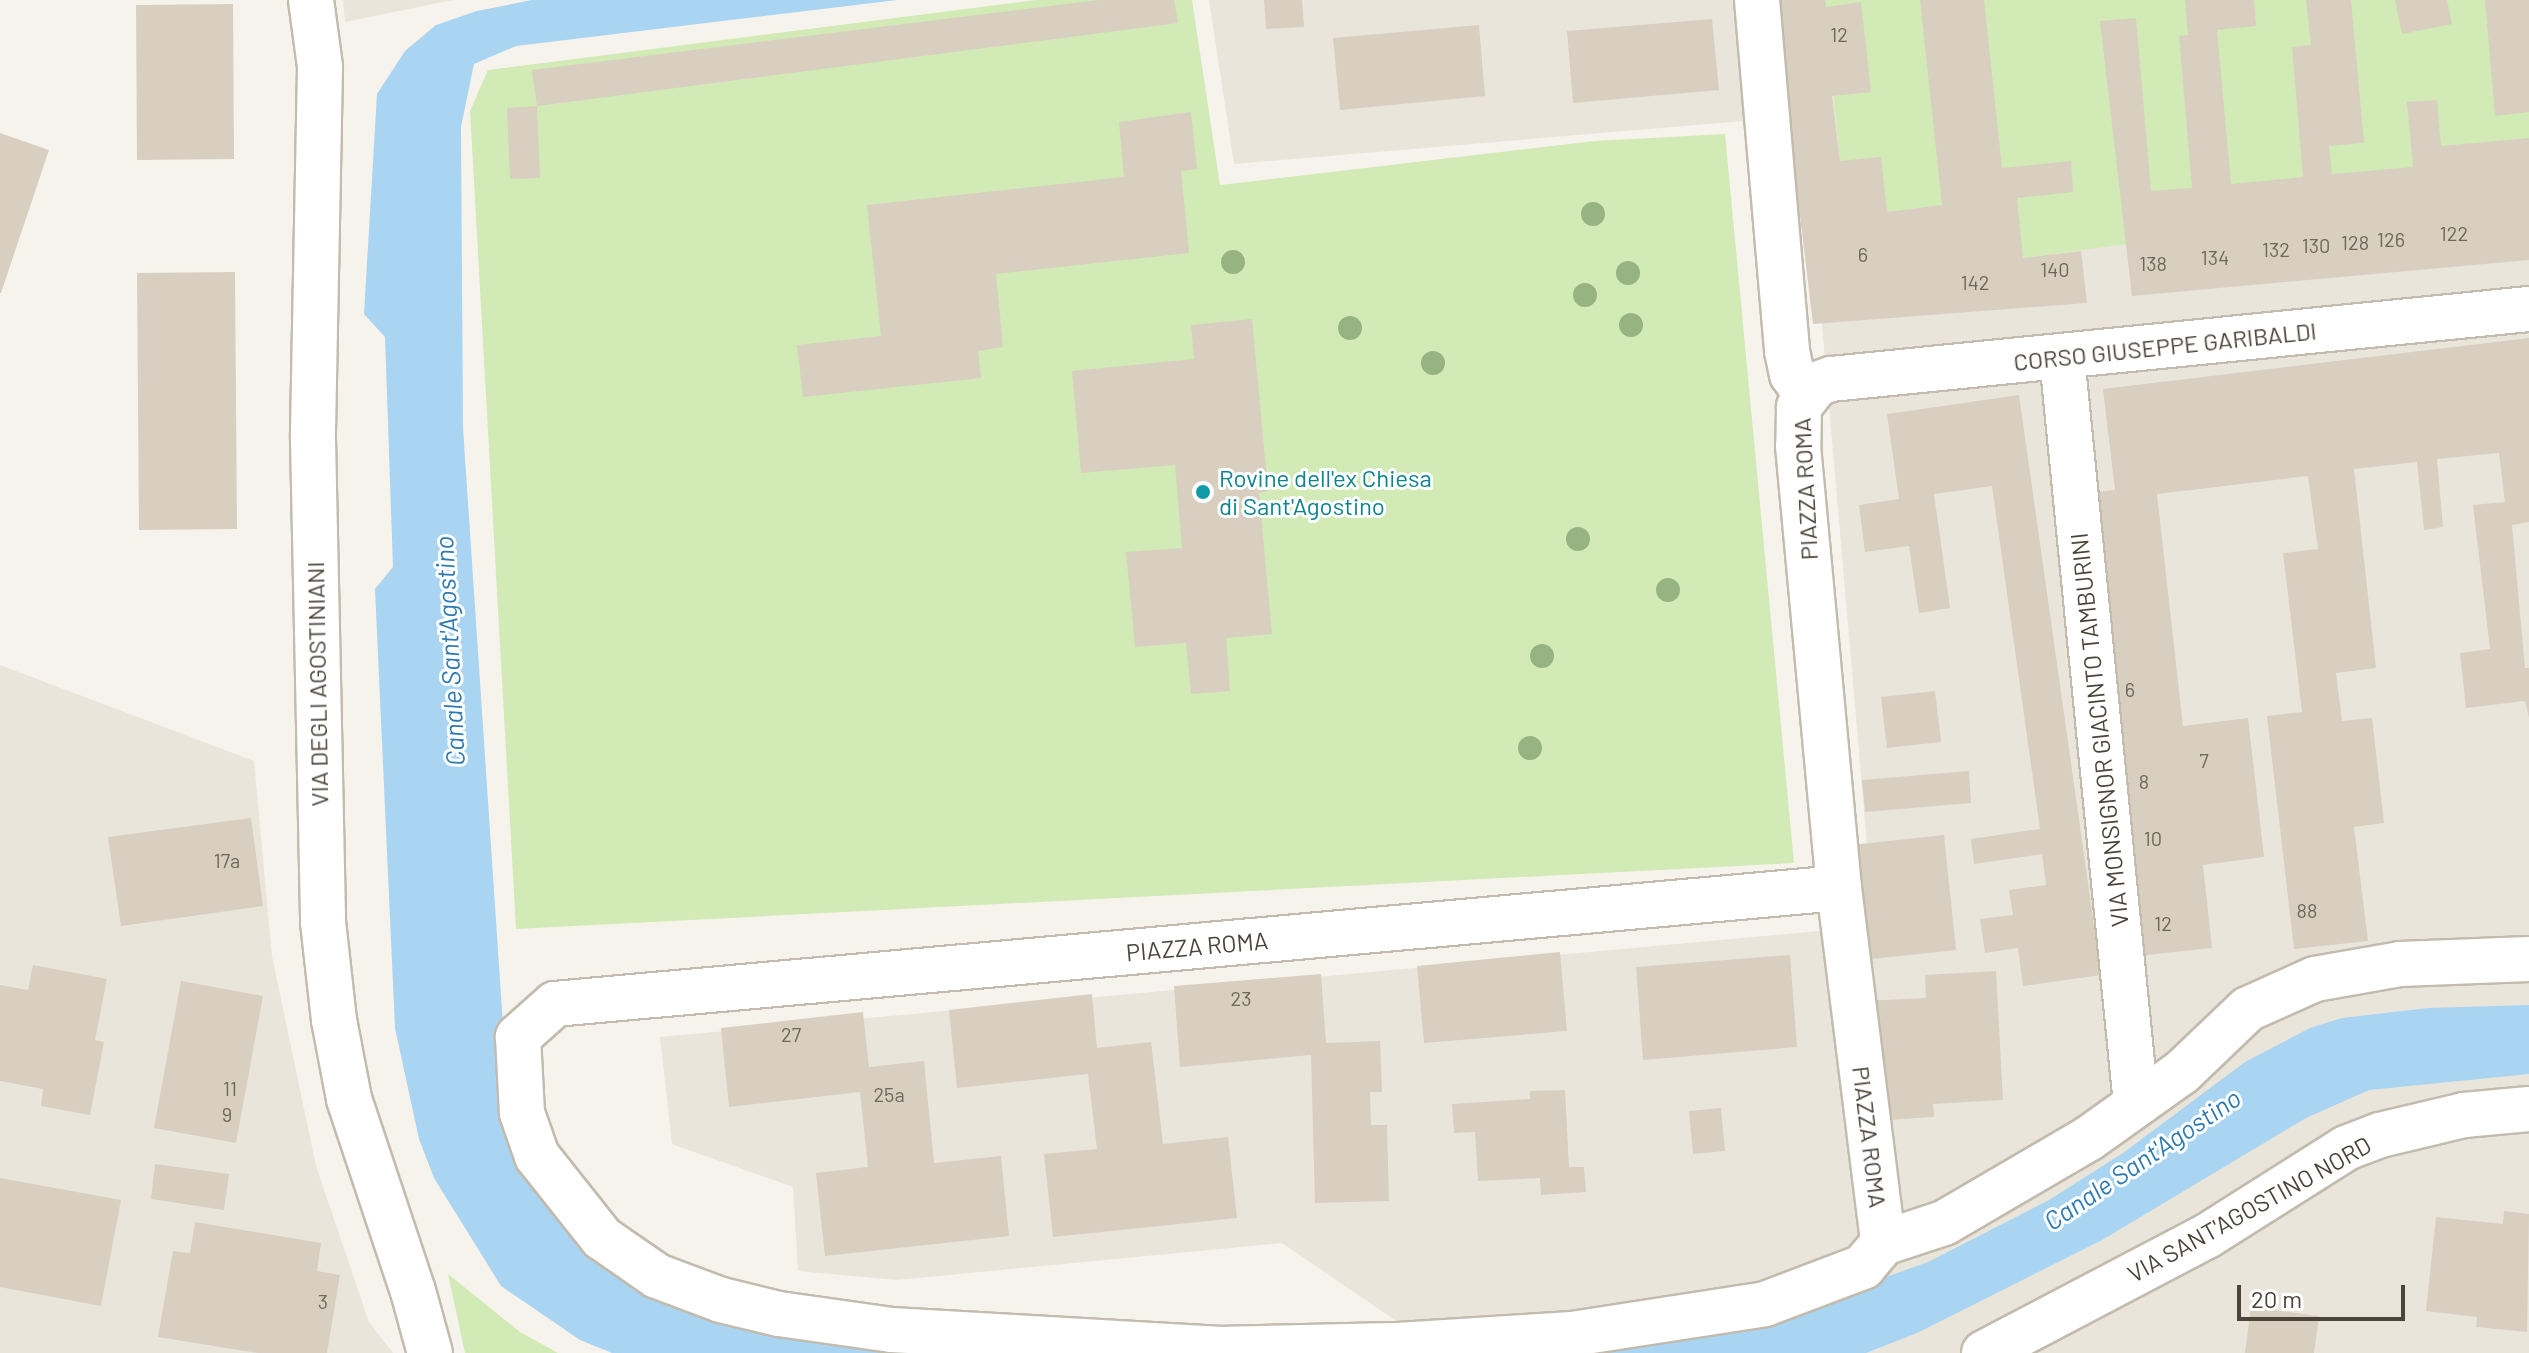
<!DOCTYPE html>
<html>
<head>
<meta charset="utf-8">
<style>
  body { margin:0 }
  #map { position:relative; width:2529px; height:1353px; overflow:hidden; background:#f6f3ec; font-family:Barlow,sans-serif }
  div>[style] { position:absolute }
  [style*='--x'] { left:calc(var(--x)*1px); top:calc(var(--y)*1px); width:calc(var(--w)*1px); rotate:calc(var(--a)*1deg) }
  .residential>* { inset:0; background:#eae5da }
  .green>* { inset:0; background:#d2eab5 }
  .water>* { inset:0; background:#a9d4f2 }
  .building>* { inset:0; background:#d8cfc1 }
  .roads { filter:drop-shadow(2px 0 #c2bbae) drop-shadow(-2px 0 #c2bbae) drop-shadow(0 2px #c2bbae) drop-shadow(0 -2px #c2bbae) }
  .street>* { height:44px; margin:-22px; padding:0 22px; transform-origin:22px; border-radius:22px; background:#fff }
  .trees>* { width:24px; height:24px; margin:-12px; border-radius:50%; background:#97b381 }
  .dots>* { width:22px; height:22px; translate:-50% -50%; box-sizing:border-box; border:4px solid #fff; border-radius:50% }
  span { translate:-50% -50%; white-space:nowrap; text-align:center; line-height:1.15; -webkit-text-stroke:6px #fff; paint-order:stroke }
  .number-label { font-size:20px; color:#6e675b }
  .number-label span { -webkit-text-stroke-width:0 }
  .street-label { font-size:24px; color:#4b4439 }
  .culture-label { font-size:24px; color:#0d838f }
  .left { translate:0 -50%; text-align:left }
  .water-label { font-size:26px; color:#2e7ab2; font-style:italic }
  .scale { position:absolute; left:2237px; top:1285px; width:168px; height:36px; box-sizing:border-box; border:4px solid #4b4439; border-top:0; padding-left:10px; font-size:24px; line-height:28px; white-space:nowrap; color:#4b4439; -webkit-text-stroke:6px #fff; paint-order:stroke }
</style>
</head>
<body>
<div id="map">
  <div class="residential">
    <i style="clip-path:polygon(343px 0,453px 0,345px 22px)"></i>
    <i style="clip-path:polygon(1209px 0,2529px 0,2529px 1353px,1443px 1353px,1282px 1243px,897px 1280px,798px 1271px,793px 1187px,672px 1144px,660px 1037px,1874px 926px,1804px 116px,1234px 164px)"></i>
    <i style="clip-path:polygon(0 665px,254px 761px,272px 956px,316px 1166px,369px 1322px,393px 1353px,0 1353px)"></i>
  </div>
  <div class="green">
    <i style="clip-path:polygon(1036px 0,1192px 0,1220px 185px,1595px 141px,1725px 134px,1794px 863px,516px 929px,470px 111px,488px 70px)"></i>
    <i style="clip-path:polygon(1824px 0,2529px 0,2529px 190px,2023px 258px,1857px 270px,1840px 161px)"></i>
    <i style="clip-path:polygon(448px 1274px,520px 1332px,558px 1353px,465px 1353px)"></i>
  </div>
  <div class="water">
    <i style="clip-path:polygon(532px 0,897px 0,516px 46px,474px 64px,461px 127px,463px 428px,504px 1040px,586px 1242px,985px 1353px,612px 1353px,580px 1340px,501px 1286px,434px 1178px,419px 1139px,395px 1028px,375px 589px,393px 567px,385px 337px,364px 314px,377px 94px,405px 51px,436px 25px,477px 11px)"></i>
    <i style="clip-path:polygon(2529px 1005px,2529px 1074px,2369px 1090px,2306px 1118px,2102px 1240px,1917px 1333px,1866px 1353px,1530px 1353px,1813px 1303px,1928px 1262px,2049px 1200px,2123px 1153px,2245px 1062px,2310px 1028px,2342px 1018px,2428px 1008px)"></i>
  </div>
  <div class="building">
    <i style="clip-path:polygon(1099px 0,1174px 0,1178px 23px,537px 106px,532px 70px)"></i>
    <i style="clip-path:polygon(1264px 0,1302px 0,1304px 27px,1266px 29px)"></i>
    <i style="clip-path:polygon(1774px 0,1825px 0,1826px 7px,1861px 2px,1871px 92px,1832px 96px,1840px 161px,1881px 157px,1887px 212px,1942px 205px,1920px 0,1984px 0,2002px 168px,2071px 161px,2073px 192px,2017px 198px,2023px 258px,2081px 251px,2087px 303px,1813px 324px)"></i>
    <i style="clip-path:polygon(2185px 0,2254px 0,2256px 26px,2217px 30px,2231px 184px,2303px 177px,2292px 47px,2311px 45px,2306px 0,2351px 0,2364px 143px,2329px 146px,2332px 174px,2413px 167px,2407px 102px,2437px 100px,2441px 146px,2529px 138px,2529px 260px,2132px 296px,2100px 21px,2136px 18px,2151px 191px,2192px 188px,2179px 36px,2188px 35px)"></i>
    <i style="clip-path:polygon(2395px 0,2447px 0,2452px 24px,2402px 34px)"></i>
    <i style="clip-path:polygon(2485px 0,2529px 0,2529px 112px,2495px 116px)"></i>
    <i style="clip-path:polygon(233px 4px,234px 159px,137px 160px,136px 5px)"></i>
    <i style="clip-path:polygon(1712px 19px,1719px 90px,1573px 103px,1567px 31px)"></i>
    <i style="clip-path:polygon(1479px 25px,1485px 96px,1340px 110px,1333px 38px)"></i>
    <i style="clip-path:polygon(537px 106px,540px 178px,510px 179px,507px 108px)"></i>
    <i style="clip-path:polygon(1191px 112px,1197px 169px,1181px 171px,1189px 253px,996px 274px,1003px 347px,978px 351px,981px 378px,803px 397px,797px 345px,881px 336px,867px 205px,1124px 177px,1119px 122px)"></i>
    <i style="clip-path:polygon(0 133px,49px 150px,1px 293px,0 293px)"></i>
    <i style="clip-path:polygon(235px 272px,237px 529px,139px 530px,137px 273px)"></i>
    <i style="clip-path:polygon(1252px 319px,1268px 491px,1259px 493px,1272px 634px,1226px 638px,1230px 691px,1191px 694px,1186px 643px,1135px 647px,1126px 552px,1182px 548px,1175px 465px,1081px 473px,1072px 371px,1194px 359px,1191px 325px)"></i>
    <i style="clip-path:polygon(2529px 338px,2529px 522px,2512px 525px,2525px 668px,2529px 668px,2529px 718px,2525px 701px,2466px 708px,2460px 653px,2490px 649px,2473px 505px,2505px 502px,2499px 453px,2437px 459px,2443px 527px,2424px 530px,2417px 462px,2354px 469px,2376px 668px,2336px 673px,2342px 721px,2372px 718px,2384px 823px,2354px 827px,2368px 941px,2294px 949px,2267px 716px,2302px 712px,2283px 553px,2318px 549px,2308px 476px,2157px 494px,2183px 726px,2248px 718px,2264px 857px,2203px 865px,2212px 948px,2137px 956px,2082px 494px,2115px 490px,2103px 389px)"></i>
    <i style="clip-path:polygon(2019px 395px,2101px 975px,2023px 986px,2018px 948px,1985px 953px,1980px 919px,2013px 915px,2009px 890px,2046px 885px,2042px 854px,1974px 864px,1971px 839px,2040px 829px,1992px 486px,1934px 494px,1950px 608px,1919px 613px,1909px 546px,1865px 552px,1859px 505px,1899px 499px,1887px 414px)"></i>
    <i style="clip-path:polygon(1935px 691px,1941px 742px,1887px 748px,1881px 697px)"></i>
    <i style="clip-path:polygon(1969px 771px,1971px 803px,1865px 812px,1862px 780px)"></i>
    <i style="clip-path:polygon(251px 818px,263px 906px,121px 926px,108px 837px)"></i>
    <i style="clip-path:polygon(1944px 835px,1956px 950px,1863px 960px,1851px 845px)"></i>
    <i style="clip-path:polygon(1560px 952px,1567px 1031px,1424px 1043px,1417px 966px)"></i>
    <i style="clip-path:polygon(1790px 955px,1797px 1047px,1643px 1060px,1636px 967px)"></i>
    <i style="clip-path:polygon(33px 965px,107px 979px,95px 1040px,104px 1042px,90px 1115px,41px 1106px,43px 1089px,0 1081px,0 985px,28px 990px)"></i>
    <i style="clip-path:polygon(1996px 971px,2003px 1100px,1933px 1104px,1934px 1117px,1871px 1121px,1864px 1001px,1926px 998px,1925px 975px)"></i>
    <i style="clip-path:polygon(1321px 974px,1326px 1043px,1380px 1041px,1382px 1092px,1370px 1092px,1371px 1125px,1387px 1125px,1389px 1201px,1315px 1203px,1311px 1055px,1180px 1067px,1174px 986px)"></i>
    <i style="clip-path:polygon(181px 981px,263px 996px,236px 1143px,154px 1128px)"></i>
    <i style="clip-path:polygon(1092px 994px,1097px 1048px,1151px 1042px,1163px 1144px,1228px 1137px,1237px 1218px,1053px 1237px,1044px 1154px,1097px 1149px,1088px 1074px,957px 1088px,949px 1010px)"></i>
    <i style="clip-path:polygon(863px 1012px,869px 1067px,924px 1061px,934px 1163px,1001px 1156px,1009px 1236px,825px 1256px,816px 1173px,868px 1167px,860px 1092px,729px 1107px,721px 1028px)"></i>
    <i style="clip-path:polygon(1565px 1090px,1569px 1167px,1584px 1167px,1586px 1192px,1541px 1195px,1540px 1178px,1478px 1181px,1475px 1132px,1454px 1133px,1452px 1104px,1530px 1099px,1530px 1091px)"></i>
    <i style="clip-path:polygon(1721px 1108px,1725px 1151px,1693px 1154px,1689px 1111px)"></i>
    <i style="clip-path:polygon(155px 1164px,229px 1174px,224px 1210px,151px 1199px)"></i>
    <i style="clip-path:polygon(0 1178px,121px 1200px,101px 1306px,0 1287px)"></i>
    <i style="clip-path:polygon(2504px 1211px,2529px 1214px,2527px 1332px,2476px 1327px,2477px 1317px,2426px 1311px,2436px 1217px,2503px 1224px)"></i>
    <i style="clip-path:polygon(195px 1222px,321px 1243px,317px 1271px,340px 1275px,327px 1353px,258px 1353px,158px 1337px,173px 1251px,190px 1253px)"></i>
    <i style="clip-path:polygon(2251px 1307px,2319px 1316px,2314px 1353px,2245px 1353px)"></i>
  </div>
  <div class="roads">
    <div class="street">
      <i style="--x:311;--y:0;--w:68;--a:82.3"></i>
      <i style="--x:320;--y:67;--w:372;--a:91.1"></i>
      <i style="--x:313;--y:439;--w:483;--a:88.8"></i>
      <i style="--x:323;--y:922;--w:99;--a:83.6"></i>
      <i style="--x:334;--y:1020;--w:80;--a:79.2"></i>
      <i style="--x:349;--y:1099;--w:202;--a:71.6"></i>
      <i style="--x:413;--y:1291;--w:64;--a:74.7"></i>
      <i style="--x:1757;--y:0;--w:352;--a:85.1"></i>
      <i style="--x:1787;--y:351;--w:24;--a:78"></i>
      <i style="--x:1792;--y:374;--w:27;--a:56"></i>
      <i style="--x:1807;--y:396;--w:14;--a:126"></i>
      <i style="--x:1799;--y:407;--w:39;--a:91"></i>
      <i style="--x:1798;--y:446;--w:444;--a:84.7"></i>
      <i style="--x:1839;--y:888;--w:358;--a:82.9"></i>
      <i style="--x:2062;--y:357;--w:750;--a:84.34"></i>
      <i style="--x:1807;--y:396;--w:16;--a:-50"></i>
      <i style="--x:1817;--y:384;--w:15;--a:-20"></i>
      <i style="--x:1831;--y:379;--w:702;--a:-5.73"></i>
      <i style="--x:1839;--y:888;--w:1289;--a:174.84"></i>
      <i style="--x:555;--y:1004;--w:50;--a:138.3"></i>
      <i style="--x:518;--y:1037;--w:76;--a:87"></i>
      <i style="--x:522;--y:1113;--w:46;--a:70.8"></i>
      <i style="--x:537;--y:1156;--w:105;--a:51.6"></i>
      <i style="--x:602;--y:1238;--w:67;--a:34.6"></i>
      <i style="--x:657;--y:1276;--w:68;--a:20.6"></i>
      <i style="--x:721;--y:1300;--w:60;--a:13.6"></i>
      <i style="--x:779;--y:1314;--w:114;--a:8.1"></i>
      <i style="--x:892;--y:1330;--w:326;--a:3.3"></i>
      <i style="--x:1217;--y:1349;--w:181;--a:-1.3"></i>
      <i style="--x:1398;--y:1345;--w:174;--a:-3.6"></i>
      <i style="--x:1572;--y:1334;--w:195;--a:-8.8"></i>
      <i style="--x:1765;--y:1304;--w:105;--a:-20.7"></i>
      <i style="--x:1863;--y:1267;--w:31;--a:-50"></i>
      <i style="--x:1883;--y:1243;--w:64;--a:-18.2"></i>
      <i style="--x:1944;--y:1223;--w:167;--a:-30.3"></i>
      <i style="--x:2088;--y:1139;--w:115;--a:-35.5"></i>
      <i style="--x:2182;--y:1072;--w:91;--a:-43.7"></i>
      <i style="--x:2248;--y:1009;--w:73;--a:-24.1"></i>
      <i style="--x:2315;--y:979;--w:86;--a:-10"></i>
      <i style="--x:2400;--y:964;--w:129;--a:-2.2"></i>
      <i style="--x:1984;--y:1353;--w:252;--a:-27.7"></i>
      <i style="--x:2207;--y:1236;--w:165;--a:-32.3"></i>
      <i style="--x:2346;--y:1148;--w:36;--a:-21"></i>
      <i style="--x:2380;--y:1135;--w:86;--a:-13.4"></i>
      <i style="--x:2464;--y:1115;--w:65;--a:-5.3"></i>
    </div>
  </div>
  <div class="trees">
    <i style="left:1593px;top:214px"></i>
    <i style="left:1233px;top:262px"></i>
    <i style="left:1628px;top:273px"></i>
    <i style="left:1585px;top:295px"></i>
    <i style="left:1631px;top:325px"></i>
    <i style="left:1350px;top:328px"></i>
    <i style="left:1433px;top:363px"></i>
    <i style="left:1578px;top:539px"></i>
    <i style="left:1668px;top:590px"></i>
    <i style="left:1542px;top:656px"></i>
    <i style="left:1530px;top:748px"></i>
  </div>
  <div class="dots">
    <i style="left:1203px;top:492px;background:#0f9aa8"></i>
  </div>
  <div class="number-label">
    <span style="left:1839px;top:34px">12</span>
    <span style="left:2454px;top:233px">122</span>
    <span style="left:2391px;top:239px">126</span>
    <span style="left:2355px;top:242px">128</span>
    <span style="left:2316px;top:245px">130</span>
    <span style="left:2276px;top:249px">132</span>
    <span style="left:1863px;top:254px">6</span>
    <span style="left:2215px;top:257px">134</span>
    <span style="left:2153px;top:263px">138</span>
    <span style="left:2055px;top:269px">140</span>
    <span style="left:1975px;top:282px">142</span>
    <span style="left:2130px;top:689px">6</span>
    <span style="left:2204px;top:760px">7</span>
    <span style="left:2144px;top:781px">8</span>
    <span style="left:2153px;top:838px">10</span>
    <span style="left:227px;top:860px">17a</span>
    <span style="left:2307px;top:910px">88</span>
    <span style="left:2163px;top:923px">12</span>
    <span style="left:1241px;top:998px">23</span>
    <span style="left:791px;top:1034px">27</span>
    <span style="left:230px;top:1088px">11</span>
    <span style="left:889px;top:1094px">25a</span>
    <span style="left:227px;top:1114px">9</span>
    <span style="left:323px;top:1301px">3</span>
  </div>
  <div class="street-label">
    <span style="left:2165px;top:346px;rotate:-6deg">CORSO GIUSEPPE GARIBALDI</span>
    <span style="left:1805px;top:489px;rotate:-93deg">PIAZZA ROMA</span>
    <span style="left:317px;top:684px;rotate:-91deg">VIA DEGLI AGOSTINIANI</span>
    <span style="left:2099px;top:730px;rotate:-96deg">VIA MONSIGNOR GIACINTO TAMBURINI</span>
    <span style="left:1197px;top:946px;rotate:-5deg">PIAZZA ROMA</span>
    <span style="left:1870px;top:1137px;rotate:83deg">PIAZZA ROMA</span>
    <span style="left:2249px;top:1209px;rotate:-29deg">VIA SANT'AGOSTINO NORD</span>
  </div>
  <div class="culture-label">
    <span class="left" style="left:1219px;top:492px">Rovine dell'ex Chiesa<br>di Sant'Agostino</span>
  </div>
  <div class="water-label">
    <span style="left:449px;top:651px;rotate:-93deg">Canale Sant'Agostino</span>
    <span style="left:2142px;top:1159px;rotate:-34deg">Canale Sant'Agostino</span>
  </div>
  <div class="scale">20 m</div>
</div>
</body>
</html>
